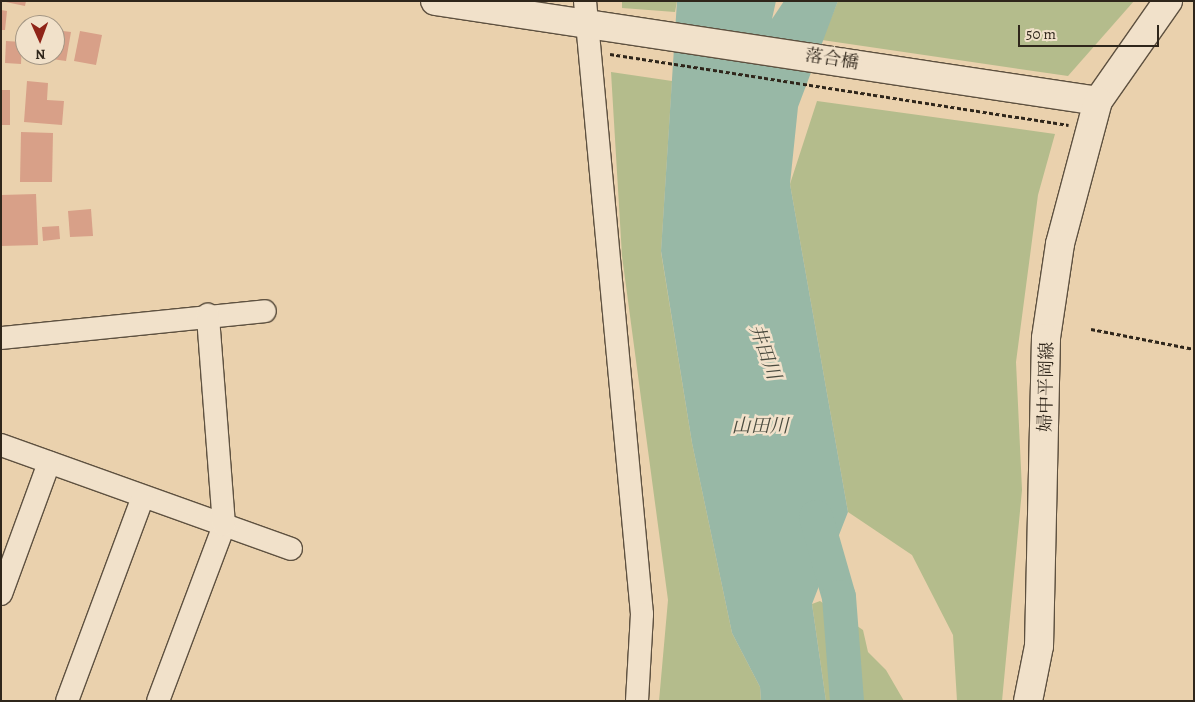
<!DOCTYPE html>
<html>
<head>
<meta charset="utf-8">
<style>
  body { margin:0 }
  #map { position:relative; width:1195px; height:702px; overflow:hidden; background:#ead1ad; font-family:Alegreya,"Noto Serif JP",serif }
  div>[style] { position:absolute }
  [style*='--x'] { left:calc(var(--x)*1px); top:calc(var(--y)*1px); width:calc(var(--w)*1px); rotate:calc(var(--a)*1deg) }
  .green>* { inset:0; background:#b4bc8c }
  .water>* { inset:0; background:#98b8a6 }
  .river>* { height:34px; margin:-17px; padding:0 17px; transform-origin:17px; border-radius:17px; background:#98b8a6 }
  .building>* { inset:0; background:#d8a088 }
  .path>* { height:3px; margin-top:-1.5px; transform-origin:0; background:repeating-linear-gradient(90deg,#2f261b 0 4px,transparent 0 6.5px) }
  .roads { filter:drop-shadow(1px 0 #5e5140) drop-shadow(-1px 0 #5e5140) drop-shadow(0 1px #5e5140) drop-shadow(0 -1px #5e5140) }
  .minor>* { height:22px; margin:-11px; padding:0 11px; transform-origin:11px; border-radius:11px; background:#f1e1ca }
  .tertiary>* { height:28px; margin:-14px; padding:0 14px; transform-origin:14px; border-radius:14px; background:#f1e1ca }
  .secondary>* { height:28px; margin:-14px; padding:0 14px; transform-origin:14px; border-radius:14px; background:#f1e1ca }
  span { translate:-50% -50%; white-space:nowrap; text-align:center; line-height:1.15; -webkit-text-stroke:5px #f1e1ca; paint-order:stroke }
  .street-label { font-size:18px; color:#2f261b }
  .water-label { font-size:19px; color:#494a3e; font-style:italic }
  .frame { position:absolute; inset:0; border:2px solid #2f261b; pointer-events:none }
  .north { position:absolute; left:15px; top:15px; width:50px; height:50px; box-sizing:border-box; background:#f1e1ca; border:1px solid #a39684; border-radius:50%; rotate:178deg; font-size:14px; font-weight:700; line-height:20px; text-align:center; color:#2f261b }
  .north::after { content:''; display:block; margin:auto; width:18px; height:22px; background:#8f2418; clip-path:polygon(50% 0,100% 100%,50% 72%,0 100%) }
  .scale { position:absolute; left:1018px; top:25px; width:141px; height:22px; box-sizing:border-box; border:2px solid #2f261b; border-top:0; padding-left:6px; font-size:15px; line-height:18px; white-space:nowrap; color:#2f261b; -webkit-text-stroke:4px #f1e1ca; paint-order:stroke }
</style>
</head>
<body>
<div id="map">
  <div class="green">
    <i style="clip-path:polygon(622px 1px,677px 1px,675px 12px,622px 8px)"></i>
    <i style="clip-path:polygon(838px 1px,1134px 1px,1068px 76px,822px 40px)"></i>
    <i style="clip-path:polygon(611px 72px,672px 81px,661px 252px,692px 443px,732px 633px,760px 687px,761px 701px,659px 701px,668px 600px,622px 256px)"></i>
    <i style="clip-path:polygon(817px 101px,1055px 134px,1038px 195px,1016px 362px,1022px 490px,1002px 701px,957px 701px,953px 635px,912px 555px,848px 512px,790px 184px)"></i>
    <i style="clip-path:polygon(820px 601px,863px 630px,868px 652px,886px 670px,904px 701px,826px 701px,812px 604px)"></i>
  </div>
  <div class="water">
    <i style="clip-path:polygon(677px 1px,776px 1px,772px 19px,784px 1px,838px 1px,798px 107px,790px 184px,848px 512px,812px 604px,826px 701px,761px 701px,760px 687px,732px 633px,692px 443px,661px 251px)"></i>
  </div>
  <div class="river">
    <i style="--x:816;--y:517;--w:83;--a:74"></i>
    <i style="--x:839;--y:597;--w:104;--a:85.6"></i>
  </div>
  <div class="building">
    <i style="clip-path:polygon(1px 1px,26px 1px,25px 6px)"></i>
    <i style="clip-path:polygon(1px 10px,7px 11px,5px 30px,1px 30px)"></i>
    <i style="clip-path:polygon(55px 30px,71px 32px,66px 61px,31px 56px,55px 55px)"></i>
    <i style="clip-path:polygon(80px 31px,102px 35px,96px 65px,74px 61px)"></i>
    <i style="clip-path:polygon(6px 41px,22px 42px,21px 64px,5px 63px)"></i>
    <i style="clip-path:polygon(27px 81px,48px 83px,47px 100px,64px 101px,62px 125px,24px 122px)"></i>
    <i style="clip-path:polygon(1px 90px,10px 90px,10px 125px,1px 125px)"></i>
    <i style="clip-path:polygon(21px 132px,53px 133px,52px 182px,20px 182px)"></i>
    <i style="clip-path:polygon(36px 194px,38px 245px,1px 246px,1px 195px)"></i>
    <i style="clip-path:polygon(91px 209px,93px 236px,70px 237px,68px 211px)"></i>
    <i style="clip-path:polygon(59px 226px,60px 239px,43px 241px,42px 227px)"></i>
  </div>
  <div class="path">
    <i style="--x:610;--y:54;--w:464;--a:8.8"></i>
    <i style="--x:1091;--y:329;--w:105;--a:11"></i>
  </div>
  <div class="roads">
    <div class="minor">
      <i style="--x:585;--y:1;--w:616;--a:84.69"></i>
      <i style="--x:642;--y:614;--w:87;--a:93.3"></i>
      <i style="--x:1;--y:338;--w:265;--a:-5.8"></i>
      <i style="--x:1;--y:445;--w:308;--a:19.7"></i>
      <i style="--x:1;--y:594;--w:140;--a:-69.9"></i>
      <i style="--x:67;--y:701;--w:215;--a:-69.6"></i>
      <i style="--x:158;--y:701;--w:188;--a:-69.4"></i>
      <i style="--x:224;--y:525;--w:211;--a:-94.4"></i>
    </div>
    <div class="tertiary">
      <i style="--x:1098;--y:101;--w:122;--a:-55"></i>
    </div>
    <div class="secondary">
      <i style="--x:435;--y:1;--w:670;--a:8.58"></i>
      <i style="--x:1098;--y:101;--w:148;--a:104.9"></i>
      <i style="--x:1060;--y:244;--w:95;--a:98.5"></i>
      <i style="--x:1046;--y:338;--w:308;--a:91.3"></i>
      <i style="--x:1039;--y:646;--w:56;--a:101.3"></i>
    </div>
  </div>
  <div class="street-label">
    <span style="left:832px;top:59px;rotate:9deg">落合橋</span>
    <span style="left:1046px;top:387px;rotate:-89deg">婦中平岡線</span>
  </div>
  <div class="water-label">
    <span style="left:764px;top:352px;rotate:70deg">井田川</span>
    <span style="left:760px;top:427px">山田川</span>
  </div>
  <div class="frame"></div>
  <div class="north">N</div>
  <div class="scale">50 m</div>
</div>
</body>
</html>
